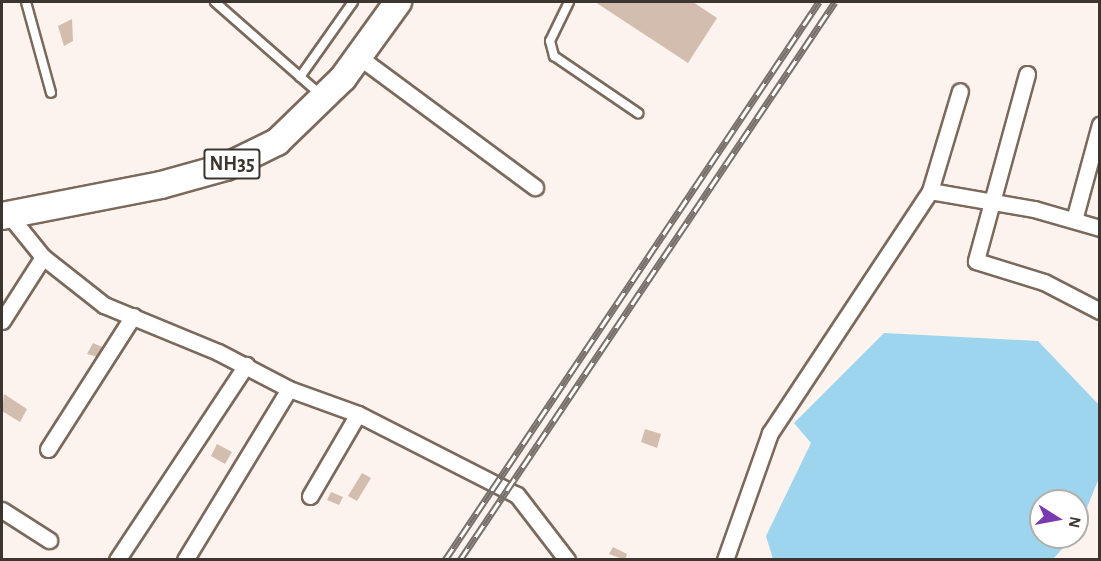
<!DOCTYPE html>
<html>
<head>
<meta charset="utf-8">
<style>
  body { margin:0 }
  #map { position:relative; width:1101px; height:561px; overflow:hidden; background:#fcf3ee; font-family:"Alegreya Sans",sans-serif }
  div>[style] { position:absolute }
  [style*='--x'] { left:calc(var(--x)*1px); top:calc(var(--y)*1px); width:calc(var(--w)*1px); rotate:calc(var(--a)*1deg) }
  .water>* { inset:0; background:#9dd4ee }
  .building>* { inset:0; background:#d2bdaf }
  .roads { filter:drop-shadow(2px 0 #7b695c) drop-shadow(-2px 0 #7b695c) drop-shadow(0 2px #7b695c) drop-shadow(0 -2px #7b695c) }
  .service>* { height:8px; margin:-4px; padding:0 4px; transform-origin:4px; border-radius:4px; background:#fff }
  .minor>* { height:15px; margin:-7.5px; padding:0 7.5px; transform-origin:7.5px; border-radius:7.5px; background:#fff }
  .trunk>* { height:26px; margin:-13px; padding:0 13px; transform-origin:13px; border-radius:13px; background:#fff }
  .rail>* { height:7px; margin-top:-3.5px; transform-origin:0; background:repeating-linear-gradient(90deg,#fff 0 14px,#78706a 0 28px); box-sizing:border-box; border-block:2px solid #78706a }
  span { translate:-50% -50%; white-space:nowrap; text-align:center; line-height:1.15; -webkit-text-stroke:6px #fff; paint-order:stroke }
  .shield-label span { padding:2px 4px; background:#fff; border:2px solid; border-radius:4px; -webkit-text-stroke-width:0 }
  .shield-label { font-size:20px; color:#3d352f; font-weight:700 }
  .frame { position:absolute; inset:0; border:3px solid #3d352f; pointer-events:none }
  .north { position:absolute; left:1029px; top:489px; width:60px; height:60px; box-sizing:border-box; background:#fff; border:2px solid #b1aeac; border-radius:50%; rotate:101deg; font-size:16px; font-weight:700; line-height:24px; text-align:center; color:#3d352f }
  .north::after { content:''; display:block; margin:auto; width:21px; height:27px; background:#7a3bb0; clip-path:polygon(50% 0,100% 100%,50% 72%,0 100%) }
</style>
</head>
<body>
<div id="map">
  <div class="water">
    <i style="clip-path:polygon(884px 333px,1038px 341px,1099px 405px,1099px 478px,1077px 532px,1077px 501px,1041px 501px,1041px 537px,1073px 537px,1053px 559px,773px 559px,766px 536px,811px 443px,794px 423px)"></i>
  </div>
  <div class="building">
    <i style="clip-path:polygon(595px 2px,693px 2px,717px 18px,688px 63px)"></i>
    <i style="clip-path:polygon(72px 19px,73px 41px,64px 46px,58px 26px)"></i>
    <i style="clip-path:polygon(93px 343px,107px 349px,102px 358px,87px 354px)"></i>
    <i style="clip-path:polygon(4px 394px,27px 409px,20px 422px,2px 411px)"></i>
    <i style="clip-path:polygon(645px 429px,661px 434px,657px 448px,641px 442px)"></i>
    <i style="clip-path:polygon(217px 444px,232px 452px,225px 464px,211px 456px)"></i>
    <i style="clip-path:polygon(362px 473px,371px 478px,357px 501px,348px 496px)"></i>
    <i style="clip-path:polygon(331px 492px,343px 497px,339px 505px,327px 500px)"></i>
    <i style="clip-path:polygon(613px 547px,627px 554px,625px 560px,609px 554px)"></i>
  </div>
  <div class="roads">
    <div class="service">
      <i style="--x:26;--y:2;--w:94;--a:74.6"></i>
      <i style="--x:215;--y:2;--w:141;--a:41.3"></i>
      <i style="--x:569;--y:2;--w:43;--a:116"></i>
      <i style="--x:550;--y:41;--w:16;--a:75"></i>
      <i style="--x:554;--y:56;--w:102;--a:34.2"></i>
      <i style="--x:300;--y:77;--w:92;--a:-54.8"></i>
    </div>
    <div class="minor">
      <i style="--x:359;--y:57;--w:219;--a:36.5"></i>
      <i style="--x:1027;--y:74;--w:194;--a:105.3"></i>
      <i style="--x:976;--y:261;--w:71;--a:17.2"></i>
      <i style="--x:1044;--y:282;--w:63;--a:27.4"></i>
      <i style="--x:930;--y:191;--w:106;--a:9.8"></i>
      <i style="--x:1034;--y:209;--w:69;--a:16.1"></i>
      <i style="--x:9;--y:215;--w:54;--a:51"></i>
      <i style="--x:43;--y:257;--w:78;--a:38.2"></i>
      <i style="--x:104;--y:305;--w:123;--a:22.4"></i>
      <i style="--x:218;--y:352;--w:80;--a:27.5"></i>
      <i style="--x:289;--y:389;--w:73;--a:19.9"></i>
      <i style="--x:358;--y:414;--w:178;--a:27"></i>
      <i style="--x:517;--y:495;--w:82;--a:52.4"></i>
      <i style="--x:1074;--y:220;--w:99;--a:-74.8"></i>
      <i style="--x:2;--y:321;--w:76;--a:-57.4"></i>
      <i style="--x:48;--y:449;--w:158;--a:-57.4"></i>
      <i style="--x:310;--y:496;--w:95;--a:-59.7"></i>
      <i style="--x:2;--y:510;--w:56;--a:32.6"></i>
      <i style="--x:117;--y:560;--w:234;--a:-56.5"></i>
      <i style="--x:185;--y:560;--w:200;--a:-58.7"></i>
      <i style="--x:725;--y:560;--w:135;--a:-70.5"></i>
      <i style="--x:770;--y:433;--w:290;--a:-56.5"></i>
      <i style="--x:930;--y:191;--w:104;--a:-73.3"></i>
    </div>
    <div class="trunk">
      <i style="--x:2;--y:216;--w:162;--a:-11"></i>
      <i style="--x:161;--y:185;--w:67;--a:-15.5"></i>
      <i style="--x:226;--y:167;--w:57;--a:-26.1"></i>
      <i style="--x:277;--y:142;--w:92;--a:-44.1"></i>
      <i style="--x:343;--y:78;--w:94;--a:-54.1"></i>
    </div>
  </div>
  <div class="rail">
    <i style="--x:445;--y:560;--w:672;--a:-56.17"></i>
    <i style="--x:460;--y:560;--w:672;--a:-56.1"></i>
  </div>
  <div class="shield-label">
    <span style="left:232px;top:164px">NH35</span>
  </div>
  <div class="frame"></div>
  <div class="north">N</div>
</div>
</body>
</html>
